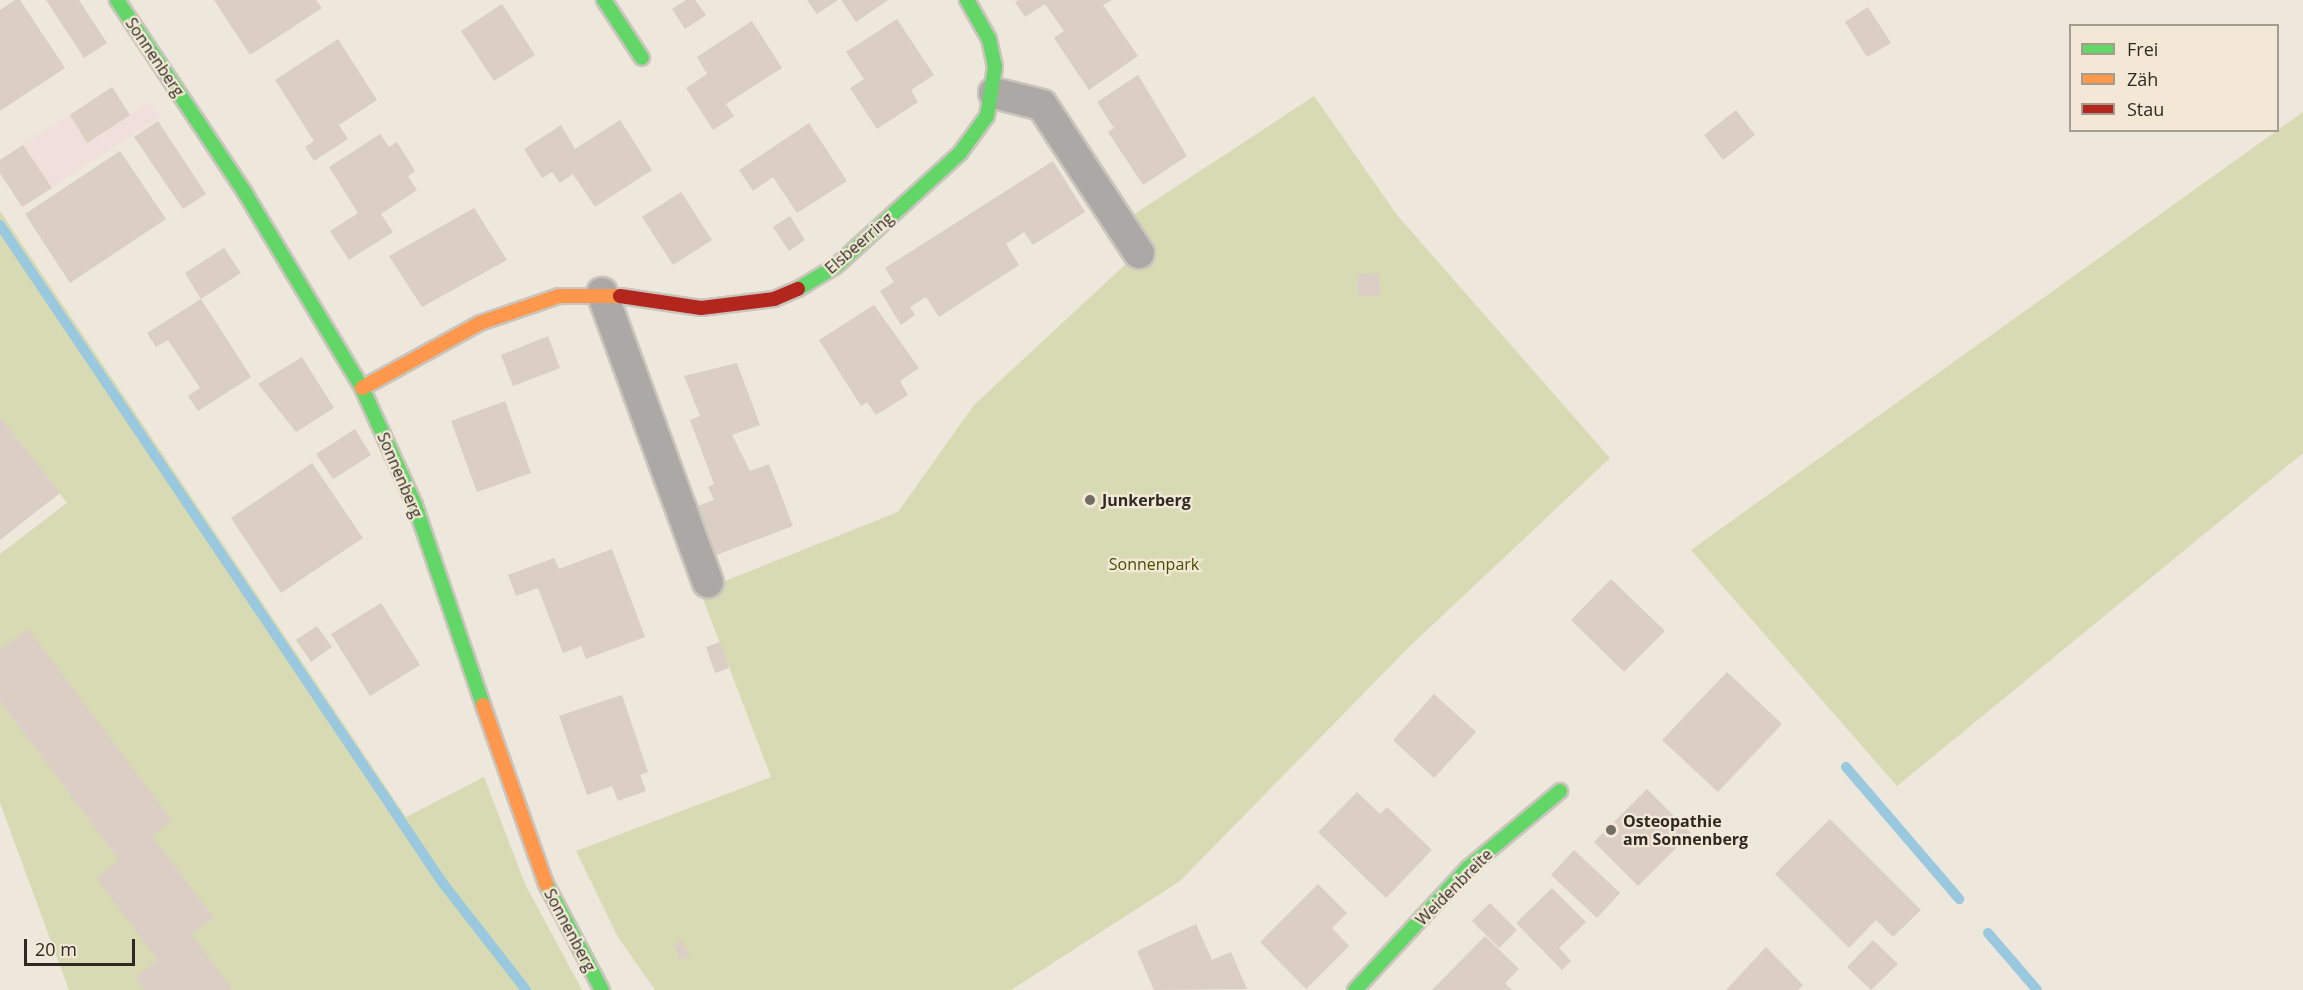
<!DOCTYPE html>
<html>
<head>
<meta charset="utf-8">
<style>
  body { margin:0 }
  #map { position:relative; width:2303px; height:990px; overflow:hidden; background:#ede7dc; font-family:"Open Sans",sans-serif }
  div>[style] { position:absolute }
  [style*='--x'] { left:calc(var(--x)*1px); top:calc(var(--y)*1px); width:calc(var(--w)*1px); rotate:calc(var(--a)*1deg) }
  .industrial>* { inset:0; background:#f0dfdb }
  .green>* { inset:0; background:#d7dab3 }
  .stream>* { height:10px; margin:-5px; padding:0 5px; transform-origin:5px; border-radius:5px; background:#9ac8de }
  .building>* { inset:0; background:#dbcec5 }
  .roads { filter:drop-shadow(2px 0 #c9c4bc) drop-shadow(-2px 0 #c9c4bc) drop-shadow(0 2px #c9c4bc) drop-shadow(0 -2px #c9c4bc) }
  .street>* { height:30px; margin:-15px; padding:0 15px; transform-origin:15px; border-radius:15px; background:#aca8a5 }
  .fast>* { height:14px; margin:-7px; padding:0 7px; transform-origin:7px; border-radius:7px; background:#63d668 }
  .slow>* { height:14px; margin:-7px; padding:0 7px; transform-origin:7px; border-radius:7px; background:#ff974d }
  .jam>* { height:14px; margin:-7px; padding:0 7px; transform-origin:7px; border-radius:7px; background:#b3261e }
  .dots>* { width:16px; height:16px; translate:-50% -50%; box-sizing:border-box; border:3px solid #f3e8d6; border-radius:50% }
  span { translate:-50% -50%; white-space:nowrap; text-align:center; line-height:1.15; -webkit-text-stroke:4.5px #f3e8d6; paint-order:stroke }
  .street-label { font-size:16px; color:#2e2a23 }
  .poi-label { font-size:16px; color:#2e2a23; font-weight:700 }
  .left { translate:0 -50%; text-align:left }
  .park-label { font-size:16px; color:#464e00 }
  .legend { position:absolute; left:2069px; top:24px; width:210px; height:108px; box-sizing:border-box; background:#f3e8d6; border:2px solid #a49c8e; margin:0; padding:8px 10px; list-style:none; font-size:18px; color:#2e2a23 }
  .legend li { display:flex; align-items:center; gap:12px; height:30px }
  .legend b { width:30px; border:2px solid #a49c8e }
  .scale { position:absolute; left:24px; top:939px; width:111px; height:27px; box-sizing:border-box; border:3px solid #2e2a23; border-top:0; padding-left:8px; font-size:18px; line-height:21px; white-space:nowrap; color:#2e2a23; -webkit-text-stroke:4px #f3e8d6; paint-order:stroke }
</style>
</head>
<body>
<div id="map">
  <div class="industrial">
    <i style="clip-path:polygon(112px 87px,130px 114px,150px 102px,160px 117px,22px 207px,0 173px,0 160px)"></i>
  </div>
  <div class="green">
    <i style="clip-path:polygon(1314px 96px,1397px 215px,1610px 458px,1410px 646px,1180px 881px,1011px 990px,655px 990px,618px 937px,576px 851px,771px 777px,700px 591px,898px 512px,974px 405px,1143px 248px,1127px 219px)"></i>
    <i style="clip-path:polygon(2303px 112px,2303px 453px,1897px 786px,1691px 550px)"></i>
    <i style="clip-path:polygon(0 211px,406px 817px,484px 777px,525px 884px,582px 990px,69px 990px,0 803px,0 554px,67px 503px,0 417px)"></i>
  </div>
  <div class="stream">
    <i style="--x:0;--y:225;--w:792;--a:56.07"></i>
    <i style="--x:442;--y:882;--w:137;--a:52.1"></i>
    <i style="--x:1846;--y:767;--w:174;--a:49.4"></i>
    <i style="--x:1988;--y:933;--w:75;--a:49.3"></i>
  </div>
  <div class="building">
    <i style="clip-path:polygon(15px 0,20px 0,65px 68px,0 111px,0 10px)"></i>
    <i style="clip-path:polygon(46px 0,79px 0,107px 43px,84px 58px)"></i>
    <i style="clip-path:polygon(214px 0,316px 0,322px 8px,250px 55px)"></i>
    <i style="clip-path:polygon(686px 0,695px 0,706px 15px,685px 29px,672px 9px)"></i>
    <i style="clip-path:polygon(807px 0,838px 0,817px 14px)"></i>
    <i style="clip-path:polygon(841px 0,888px 0,856px 22px)"></i>
    <i style="clip-path:polygon(1019px 0,1112px 0,1103px 5px,1138px 56px,1089px 90px,1054px 38px,1064px 31px,1045px 4px,1025px 17px,1015px 2px)"></i>
    <i style="clip-path:polygon(502px 4px,535px 55px,494px 81px,461px 31px)"></i>
    <i style="clip-path:polygon(1868px 7px,1891px 43px,1867px 57px,1845px 22px)"></i>
    <i style="clip-path:polygon(897px 19px,934px 75px,911px 90px,918px 102px,877px 129px,850px 88px,864px 79px,846px 52px)"></i>
    <i style="clip-path:polygon(752px 21px,782px 68px,726px 104px,734px 116px,713px 130px,686px 88px,707px 74px,697px 57px)"></i>
    <i style="clip-path:polygon(338px 39px,377px 100px,339px 125px,348px 139px,314px 161px,305px 147px,314px 141px,275px 80px)"></i>
    <i style="clip-path:polygon(1138px 75px,1187px 156px,1143px 185px,1108px 132px,1114px 128px,1097px 102px)"></i>
    <i style="clip-path:polygon(112px 87px,130px 115px,87px 143px,70px 115px)"></i>
    <i style="clip-path:polygon(1736px 110px,1755px 135px,1723px 160px,1704px 135px)"></i>
    <i style="clip-path:polygon(620px 120px,652px 170px,595px 207px,573px 174px,560px 183px,552px 172px,542px 178px,524px 149px,561px 125px,575px 149px)"></i>
    <i style="clip-path:polygon(158px 121px,206px 194px,183px 209px,134px 137px)"></i>
    <i style="clip-path:polygon(809px 123px,847px 181px,797px 213px,773px 177px,753px 191px,739px 170px)"></i>
    <i style="clip-path:polygon(380px 134px,389px 147px,397px 142px,415px 171px,408px 176px,417px 190px,381px 214px,393px 232px,349px 260px,330px 231px,358px 213px,329px 167px)"></i>
    <i style="clip-path:polygon(23px 145px,52px 188px,22px 207px,0 173px,0 160px)"></i>
    <i style="clip-path:polygon(120px 151px,166px 219px,70px 283px,25px 214px)"></i>
    <i style="clip-path:polygon(1053px 161px,1085px 212px,1033px 245px,1024px 232px,1006px 244px,1019px 265px,939px 317px,926px 297px,910px 307px,915px 315px,901px 325px,880px 291px,894px 282px,885px 268px)"></i>
    <i style="clip-path:polygon(681px 192px,712px 240px,673px 265px,642px 217px)"></i>
    <i style="clip-path:polygon(474px 208px,507px 260px,422px 307px,389px 256px)"></i>
    <i style="clip-path:polygon(790px 216px,805px 240px,789px 251px,773px 227px)"></i>
    <i style="clip-path:polygon(224px 248px,241px 273px,201px 299px,185px 273px)"></i>
    <i style="clip-path:polygon(1379px 273px,1380px 296px,1358px 296px,1357px 274px)"></i>
    <i style="clip-path:polygon(201px 299px,251px 377px,198px 411px,188px 396px,200px 388px,168px 340px,156px 347px,147px 333px)"></i>
    <i style="clip-path:polygon(874px 305px,919px 368px,900px 381px,908px 395px,876px 415px,867px 402px,861px 406px,819px 340px)"></i>
    <i style="clip-path:polygon(548px 336px,560px 368px,513px 386px,501px 355px)"></i>
    <i style="clip-path:polygon(302px 357px,334px 408px,296px 432px,258px 384px)"></i>
    <i style="clip-path:polygon(737px 363px,760px 425px,732px 435px,750px 471px,769px 464px,793px 526px,711px 557px,692px 508px,714px 500px,708px 487px,714px 484px,690px 420px,700px 416px,684px 376px)"></i>
    <i style="clip-path:polygon(505px 401px,531px 473px,477px 492px,451px 421px)"></i>
    <i style="clip-path:polygon(0 417px,60px 493px,0 540px)"></i>
    <i style="clip-path:polygon(355px 429px,371px 455px,333px 479px,316px 454px)"></i>
    <i style="clip-path:polygon(312px 463px,363px 538px,281px 593px,231px 518px)"></i>
    <i style="clip-path:polygon(612px 549px,645px 637px,586px 659px,581px 646px,563px 653px,538px 588px,516px 596px,508px 575px,554px 558px,559px 569px)"></i>
    <i style="clip-path:polygon(1611px 579px,1665px 631px,1624px 672px,1571px 620px)"></i>
    <i style="clip-path:polygon(381px 603px,420px 665px,370px 696px,331px 634px)"></i>
    <i style="clip-path:polygon(317px 626px,332px 647px,311px 662px,296px 640px)"></i>
    <i style="clip-path:polygon(28px 629px,172px 821px,152px 836px,214px 918px,191px 934px,233px 990px,145px 990px,135px 977px,158px 960px,96px 878px,119px 860px,0 701px,0 650px)"></i>
    <i style="clip-path:polygon(720px 642px,729px 668px,715px 673px,706px 647px)"></i>
    <i style="clip-path:polygon(1727px 672px,1782px 724px,1718px 792px,1662px 740px)"></i>
    <i style="clip-path:polygon(1434px 694px,1476px 732px,1434px 778px,1393px 740px)"></i>
    <i style="clip-path:polygon(622px 695px,648px 772px,640px 775px,646px 791px,618px 801px,612px 786px,587px 795px,559px 716px)"></i>
    <i style="clip-path:polygon(1647px 789px,1691px 833px,1638px 886px,1594px 842px)"></i>
    <i style="clip-path:polygon(1357px 792px,1380px 814px,1387px 807px,1432px 850px,1386px 898px,1318px 832px)"></i>
    <i style="clip-path:polygon(1830px 819px,1921px 910px,1893px 937px,1876px 920px,1849px 948px,1775px 874px)"></i>
    <i style="clip-path:polygon(1574px 850px,1620px 893px,1597px 918px,1551px 875px)"></i>
    <i style="clip-path:polygon(1318px 884px,1347px 913px,1332px 928px,1349px 946px,1306px 989px,1260px 942px)"></i>
    <i style="clip-path:polygon(1552px 888px,1586px 922px,1559px 948px,1571px 961px,1562px 970px,1516px 923px)"></i>
    <i style="clip-path:polygon(1490px 903px,1517px 930px,1499px 948px,1472px 921px)"></i>
    <i style="clip-path:polygon(1196px 924px,1212px 960px,1231px 952px,1247px 989px,1154px 990px,1137px 951px)"></i>
    <i style="clip-path:polygon(1485px 936px,1519px 969px,1505px 983px,1512px 990px,1432px 990px)"></i>
    <i style="clip-path:polygon(682px 940px,690px 955px,681px 960px,673px 945px)"></i>
    <i style="clip-path:polygon(1873px 940px,1898px 964px,1871px 990px,1847px 967px)"></i>
    <i style="clip-path:polygon(1766px 947px,1803px 985px,1798px 990px,1726px 990px)"></i>
  </div>
  <div class="roads">
    <div class="street">
      <i style="--x:994;--y:93;--w:49;--a:14"></i>
      <i style="--x:1042;--y:105;--w:177;--a:56.8"></i>
      <i style="--x:602;--y:293;--w:308;--a:69.9"></i>
    </div>
    <div class="fast">
      <i style="--x:117;--y:0;--w:232;--a:56.4"></i>
      <i style="--x:245;--y:193;--w:227;--a:59"></i>
      <i style="--x:362;--y:388;--w:128;--a:65.6"></i>
      <i style="--x:415;--y:505;--w:211;--a:71.2"></i>
      <i style="--x:604;--y:0;--w:69;--a:56.8"></i>
      <i style="--x:798;--y:289;--w:44;--a:-31.2"></i>
      <i style="--x:836;--y:266;--w:168;--a:-42.3"></i>
      <i style="--x:960;--y:153;--w:46;--a:-53.9"></i>
      <i style="--x:987;--y:116;--w:50;--a:-80.7"></i>
      <i style="--x:995;--y:67;--w:29;--a:-102"></i>
      <i style="--x:989;--y:39;--w:45;--a:-119.4"></i>
      <i style="--x:546;--y:884;--w:120;--a:62.2"></i>
      <i style="--x:1355;--y:990;--w:166;--a:-47.2"></i>
      <i style="--x:1468;--y:868;--w:120;--a:-39.9"></i>
    </div>
    <div class="slow">
      <i style="--x:362;--y:388;--w:135;--a:-28.8"></i>
      <i style="--x:480;--y:323;--w:83;--a:-18.9"></i>
      <i style="--x:559;--y:296;--w:61;--a:0"></i>
      <i style="--x:483;--y:705;--w:190;--a:70.6"></i>
    </div>
    <div class="jam">
      <i style="--x:620;--y:296;--w:82;--a:8.4"></i>
      <i style="--x:701;--y:308;--w:74;--a:-7"></i>
      <i style="--x:774;--y:299;--w:26;--a:-23"></i>
    </div>
  </div>
  <div class="dots">
    <i style="left:1090px;top:500px;background:#716c64"></i>
    <i style="left:1611px;top:830px;background:#716c64"></i>
  </div>
  <div class="street-label">
    <span style="left:155px;top:57px;rotate:56deg">Sonnenberg</span>
    <span style="left:859px;top:243px;rotate:-41deg">Elsbeerring</span>
    <span style="left:400px;top:475px;rotate:67deg">Sonnenberg</span>
    <span style="left:1454px;top:887px;rotate:-45deg">Weidenbreite</span>
    <span style="left:570px;top:930px;rotate:62deg">Sonnenberg</span>
  </div>
  <div class="poi-label">
    <span class="left" style="left:1102px;top:500px">Junkerberg</span>
    <span class="left" style="left:1623px;top:830px">Osteopathie<br>am Sonnenberg</span>
  </div>
  <div class="park-label">
    <span style="left:1154px;top:564px">Sonnenpark</span>
  </div>
  <ul class="legend">
  <li><b style="height:8px;background:#63d668"></b>Frei</li>
  <li><b style="height:8px;background:#ff974d"></b>Zäh</li>
  <li><b style="height:8px;background:#b3261e"></b>Stau</li>
  </ul>
  <div class="scale">20 m</div>
</div>
</body>
</html>
